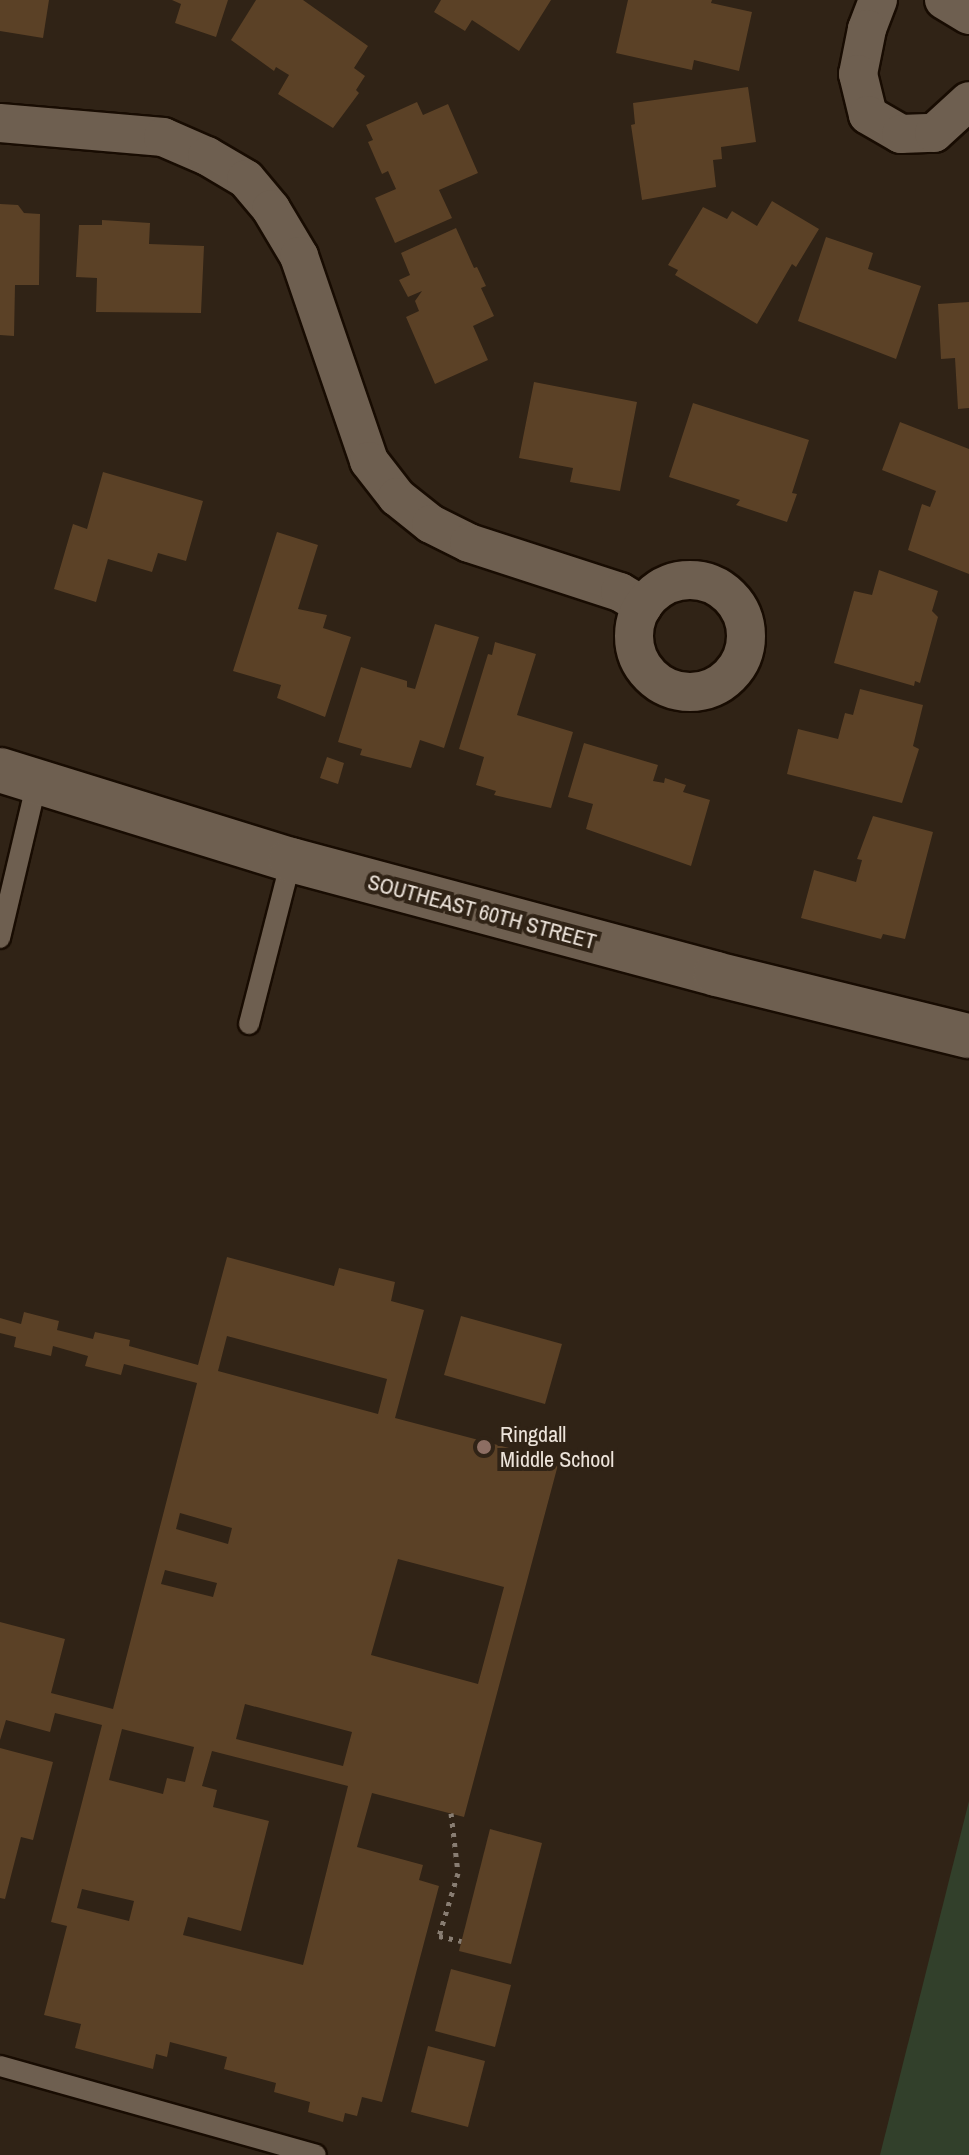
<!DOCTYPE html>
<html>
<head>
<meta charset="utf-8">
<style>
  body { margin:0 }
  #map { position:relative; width:969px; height:2155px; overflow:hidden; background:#302316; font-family:"Archivo Narrow",sans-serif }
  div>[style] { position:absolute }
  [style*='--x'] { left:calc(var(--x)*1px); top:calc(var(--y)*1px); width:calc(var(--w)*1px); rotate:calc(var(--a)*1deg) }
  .green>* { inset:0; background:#32402b }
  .building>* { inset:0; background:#5b4126 }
  .path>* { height:5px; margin-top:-2.5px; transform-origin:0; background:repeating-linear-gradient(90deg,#887d72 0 4px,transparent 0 10px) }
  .roads { filter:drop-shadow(2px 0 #180c02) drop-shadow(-2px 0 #180c02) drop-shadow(0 2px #180c02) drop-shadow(0 -2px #180c02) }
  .lane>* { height:20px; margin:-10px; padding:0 10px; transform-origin:10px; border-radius:10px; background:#6e5f50 }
  .street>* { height:38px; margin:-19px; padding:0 19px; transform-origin:19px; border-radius:19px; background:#6e5f50 }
  .street>.ring { margin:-19px; padding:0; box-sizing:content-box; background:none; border:38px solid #6e5f50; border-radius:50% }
  .secondary>* { height:44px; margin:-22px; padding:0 22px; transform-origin:22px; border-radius:22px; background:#6e5f50 }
  .dots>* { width:22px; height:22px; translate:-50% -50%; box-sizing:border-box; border:4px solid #302316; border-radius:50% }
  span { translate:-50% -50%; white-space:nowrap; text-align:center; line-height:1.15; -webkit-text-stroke:8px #302316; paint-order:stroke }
  .street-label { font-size:22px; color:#ede4db }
  .poi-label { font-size:22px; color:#ede4db }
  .left { translate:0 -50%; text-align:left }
</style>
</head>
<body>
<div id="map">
  <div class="green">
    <i style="clip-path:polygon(969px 1801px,969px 2155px,880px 2155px)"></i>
  </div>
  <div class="building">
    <i style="clip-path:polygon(0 0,49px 0,43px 38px,0 31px)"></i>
    <i style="clip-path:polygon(172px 0,228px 0,216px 37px,175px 23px,181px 4px)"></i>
    <i style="clip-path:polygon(256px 0,303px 0,368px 46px,354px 68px,365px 76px,356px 90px,359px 93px,333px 128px,278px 94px,289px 75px,276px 67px,274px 71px,231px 40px)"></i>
    <i style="clip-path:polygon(441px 0,551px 0,519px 51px,472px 20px,465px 31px,434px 12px)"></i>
    <i style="clip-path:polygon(628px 0,712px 0,711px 3px,752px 12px,739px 71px,694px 60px,692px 70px,616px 53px)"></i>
    <i style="clip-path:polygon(748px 87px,756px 142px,721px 147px,722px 159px,713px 160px,716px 187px,642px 200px,631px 125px,635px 124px,633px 103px)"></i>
    <i style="clip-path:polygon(417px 102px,423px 115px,448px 104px,478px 173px,439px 190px,452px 218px,395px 243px,375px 198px,396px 189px,388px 171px,382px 174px,368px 142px,373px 140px,366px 125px)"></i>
    <i style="clip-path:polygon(772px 201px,819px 229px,796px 267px,792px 264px,757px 324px,675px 275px,678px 270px,668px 265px,703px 207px,727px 219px,732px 211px,757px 226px)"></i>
    <i style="clip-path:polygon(0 204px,18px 205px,24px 213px,40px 214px,39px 285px,15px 285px,14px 336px,0 335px)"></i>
    <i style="clip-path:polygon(102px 220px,150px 223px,149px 244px,204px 246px,201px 313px,96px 312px,97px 278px,76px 277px,79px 225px,102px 225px)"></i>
    <i style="clip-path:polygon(456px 228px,474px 268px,477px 267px,486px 286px,481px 288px,494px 316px,473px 326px,488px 360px,435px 384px,406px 317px,419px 311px,415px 301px,422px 291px,408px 297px,399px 280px,410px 275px,401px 253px)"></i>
    <i style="clip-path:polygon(826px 237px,873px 253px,868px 269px,921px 286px,896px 359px,798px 321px)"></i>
    <i style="clip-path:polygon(969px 302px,969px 408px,958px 409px,955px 358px,941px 359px,938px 304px)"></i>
    <i style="clip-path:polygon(534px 382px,637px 402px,620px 491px,570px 482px,573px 468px,519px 458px)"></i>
    <i style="clip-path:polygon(693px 403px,809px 440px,792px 493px,797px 494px,787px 522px,736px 505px,740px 500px,669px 477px)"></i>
    <i style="clip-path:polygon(900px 422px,969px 449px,969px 574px,908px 550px,922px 504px,930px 507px,936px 491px,882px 470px)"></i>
    <i style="clip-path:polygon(103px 472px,203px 501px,186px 561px,158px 553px,152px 572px,108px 559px,96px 602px,54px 589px,73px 524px,87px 529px)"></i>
    <i style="clip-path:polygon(277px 532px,318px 545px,298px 609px,327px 615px,323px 628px,351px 637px,325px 717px,277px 698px,281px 685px,233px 671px)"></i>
    <i style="clip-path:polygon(879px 570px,938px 591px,932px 611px,938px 617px,920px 683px,915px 681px,914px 686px,834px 663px,854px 591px,872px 595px)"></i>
    <i style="clip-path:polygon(435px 624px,479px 637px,444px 748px,420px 740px,411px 768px,360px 755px,362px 749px,338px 742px,361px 667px,407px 681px,407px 687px,415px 689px)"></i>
    <i style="clip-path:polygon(495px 642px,536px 654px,517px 715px,573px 732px,551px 808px,494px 795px,496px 791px,476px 785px,484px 757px,459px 749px,488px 654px,492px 655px)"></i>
    <i style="clip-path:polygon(860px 689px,923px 705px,913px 746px,919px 749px,902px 803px,787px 774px,798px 729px,838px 739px,845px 713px,853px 715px)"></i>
    <i style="clip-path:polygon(584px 743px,658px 765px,653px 781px,664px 783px,665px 778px,686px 785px,683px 792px,710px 800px,691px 866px,586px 829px,593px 804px,568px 797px)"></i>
    <i style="clip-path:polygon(327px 757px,344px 763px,338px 784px,320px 778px)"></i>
    <i style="clip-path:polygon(873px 816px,933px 832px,905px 939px,883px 934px,881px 939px,801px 918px,814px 870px,856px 882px,862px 860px,857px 859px)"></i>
    <i style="clip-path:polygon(evenodd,227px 1257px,334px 1286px,339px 1268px,395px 1282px,391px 1301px,424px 1310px,395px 1418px,559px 1461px,464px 1817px,372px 1793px,357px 1847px,423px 1865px,419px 1880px,439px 1886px,382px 2102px,362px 2097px,357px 2116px,345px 2113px,343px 2122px,308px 2112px,310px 2102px,274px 2092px,276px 2083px,224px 2069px,227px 2057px,170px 2042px,167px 2057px,156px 2054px,153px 2069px,75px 2048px,81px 2024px,44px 2015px,67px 1926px,51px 1922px,102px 1725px,55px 1713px,50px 1732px,6px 1720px,0 1740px,0 1622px,65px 1639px,51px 1693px,113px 1709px,197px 1383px,124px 1364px,121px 1375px,85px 1366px,88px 1356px,53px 1346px,51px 1356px,14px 1347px,16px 1337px,0 1333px,0 1318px,21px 1324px,24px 1312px,59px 1321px,57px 1330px,93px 1339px,95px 1332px,130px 1340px,129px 1346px,198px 1365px,227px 1257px,227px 1336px,387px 1379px,378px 1414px,218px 1371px,227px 1336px,227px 1257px,180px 1513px,232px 1528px,228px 1544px,176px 1529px,180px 1513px,227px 1257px,398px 1559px,504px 1587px,478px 1684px,371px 1655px,398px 1559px,227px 1257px,165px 1570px,217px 1583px,213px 1597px,161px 1584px,165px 1570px,227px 1257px,245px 1704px,352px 1732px,343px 1766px,236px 1739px,245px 1704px,227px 1257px,122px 1729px,194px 1747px,185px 1782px,167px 1778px,163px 1794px,109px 1780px,122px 1729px,227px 1257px,212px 1751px,348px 1786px,303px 1965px,183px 1935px,188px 1917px,241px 1931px,269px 1821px,213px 1807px,217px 1790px,202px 1786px,212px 1751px,227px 1257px,82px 1889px,134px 1901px,129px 1921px,77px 1908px,82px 1889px)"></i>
    <i style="clip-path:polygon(461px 1316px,562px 1344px,545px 1404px,444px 1375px)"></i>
    <i style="clip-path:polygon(0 1748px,53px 1762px,33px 1840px,21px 1837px,5px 1899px,0 1898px)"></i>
    <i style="clip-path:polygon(490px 1829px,542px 1843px,511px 1964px,459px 1951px)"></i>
    <i style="clip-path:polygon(451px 1969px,511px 1985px,495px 2047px,435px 2031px)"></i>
    <i style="clip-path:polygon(428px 2046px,485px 2061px,468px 2127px,411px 2112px)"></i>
  </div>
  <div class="path">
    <i style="--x:451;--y:1813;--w:60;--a:83.3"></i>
    <i style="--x:458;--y:1873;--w:66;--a:106.8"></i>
    <i style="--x:439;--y:1936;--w:23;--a:13"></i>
  </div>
  <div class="roads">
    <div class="lane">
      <i style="--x:0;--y:938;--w:161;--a:-76.7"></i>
      <i style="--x:249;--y:1024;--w:169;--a:-75.6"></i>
      <i style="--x:0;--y:2066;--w:328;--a:15.7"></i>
    </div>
    <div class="street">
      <i style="--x:878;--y:0;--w:31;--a:111"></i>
      <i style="--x:867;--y:29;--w:46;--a:101.3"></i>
      <i style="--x:858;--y:74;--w:42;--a:76.3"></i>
      <i style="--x:868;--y:115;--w:38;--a:30"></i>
      <i style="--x:901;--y:134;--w:33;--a:-2"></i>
      <i style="--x:934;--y:133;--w:47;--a:-42.4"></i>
      <i style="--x:944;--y:0;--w:29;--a:31"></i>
      <i style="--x:0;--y:123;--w:164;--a:4.9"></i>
      <i style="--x:163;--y:137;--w:48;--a:23.4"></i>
      <i style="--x:207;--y:156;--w:45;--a:30.5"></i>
      <i style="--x:246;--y:179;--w:39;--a:50"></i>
      <i style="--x:271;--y:209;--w:55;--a:59.2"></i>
      <i style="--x:299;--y:256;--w:217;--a:71.1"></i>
      <i style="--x:369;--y:461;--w:46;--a:52.1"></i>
      <i style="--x:397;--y:497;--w:43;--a:38.5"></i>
      <i style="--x:431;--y:524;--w:42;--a:26.6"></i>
      <i style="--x:469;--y:543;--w:159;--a:18"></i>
      <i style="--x:620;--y:592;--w:27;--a:31"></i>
      <i class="ring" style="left:634px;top:580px;width:74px;height:74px"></i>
    </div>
    <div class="secondary">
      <i style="--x:0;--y:770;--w:305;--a:17.2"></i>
      <i style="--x:291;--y:860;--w:440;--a:15"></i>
      <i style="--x:716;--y:974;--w:260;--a:13.8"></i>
    </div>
  </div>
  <div class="dots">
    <i style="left:484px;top:1447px;background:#8d6e63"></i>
  </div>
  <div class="street-label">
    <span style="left:482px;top:912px;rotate:15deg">SOUTHEAST 60TH STREET</span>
  </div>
  <div class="poi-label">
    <span class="left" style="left:500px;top:1447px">Ringdall<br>Middle School</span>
  </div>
</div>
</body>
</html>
